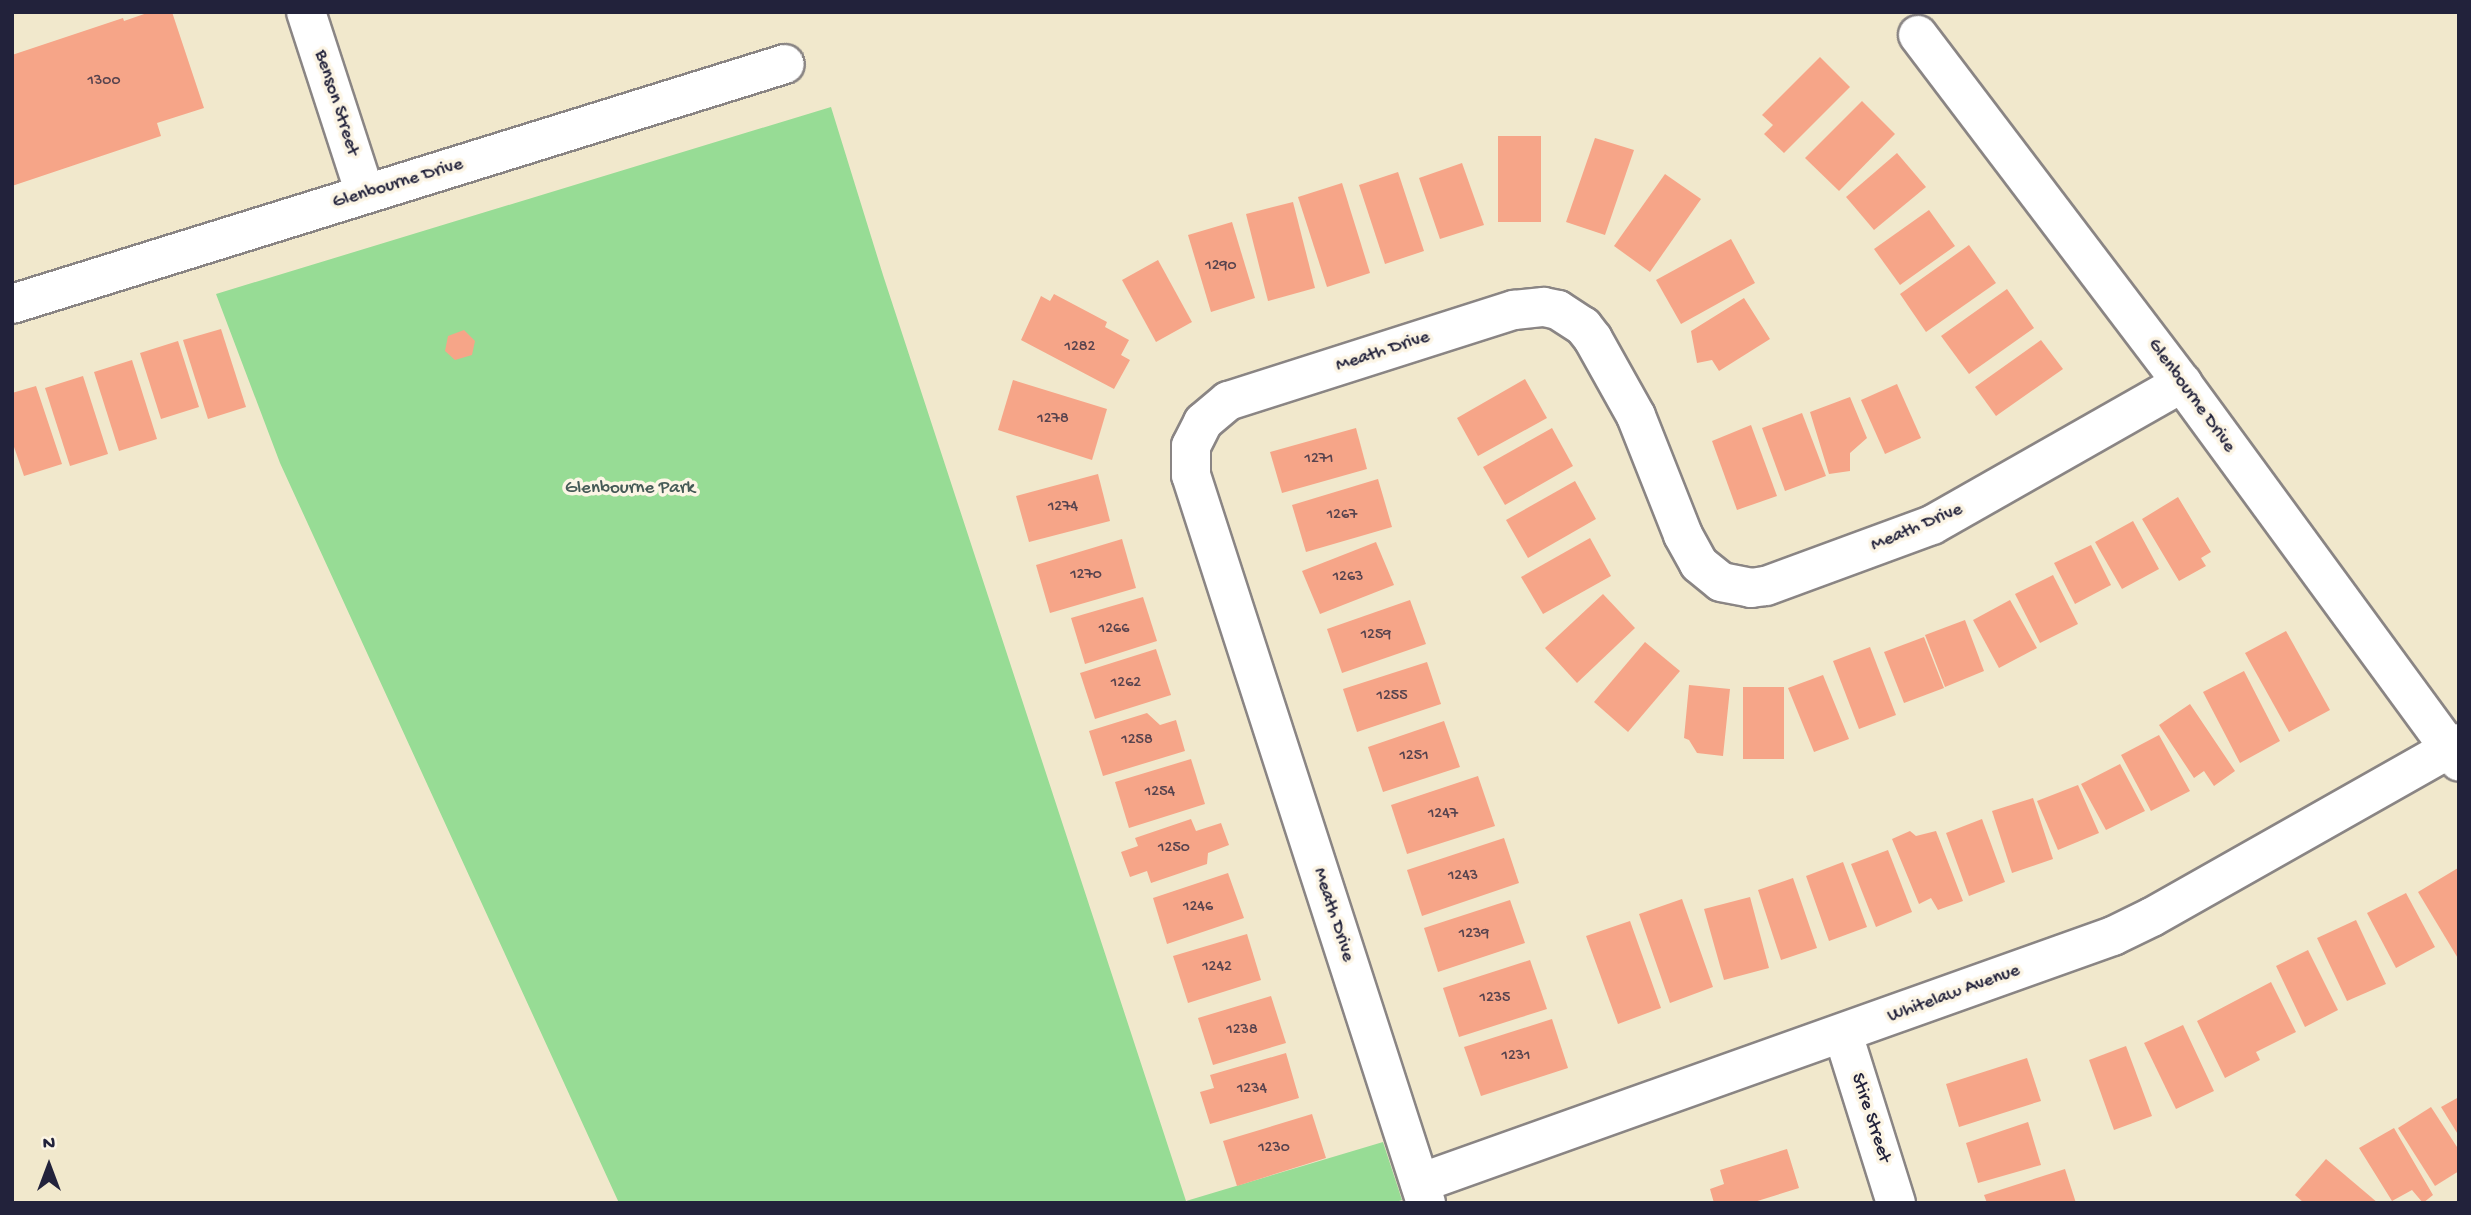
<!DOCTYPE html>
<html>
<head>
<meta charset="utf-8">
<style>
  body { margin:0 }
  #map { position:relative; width:2471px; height:1215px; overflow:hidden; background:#f1e8cc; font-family:"Gochi Hand",sans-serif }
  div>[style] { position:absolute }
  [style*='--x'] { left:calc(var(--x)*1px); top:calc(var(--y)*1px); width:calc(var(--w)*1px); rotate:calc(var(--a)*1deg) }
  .green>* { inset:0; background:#97dc95 }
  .building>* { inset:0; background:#f6a588 }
  .roads { filter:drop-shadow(2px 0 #8a8584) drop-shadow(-2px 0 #8a8584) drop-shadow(0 2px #8a8584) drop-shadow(0 -2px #8a8584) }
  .street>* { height:38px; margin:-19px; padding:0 19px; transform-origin:19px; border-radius:19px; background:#fff }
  span { translate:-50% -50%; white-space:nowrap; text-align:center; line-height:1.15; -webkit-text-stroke:7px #fcf5e5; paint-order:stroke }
  .number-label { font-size:16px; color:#57434e }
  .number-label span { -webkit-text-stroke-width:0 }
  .street-label { font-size:19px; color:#22223b }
  .park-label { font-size:19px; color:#455a56 }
  .frame { position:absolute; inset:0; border:14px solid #22223b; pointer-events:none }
  .north { position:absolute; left:14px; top:1131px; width:70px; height:70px; -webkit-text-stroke:5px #fcf5e5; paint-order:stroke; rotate:0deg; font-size:19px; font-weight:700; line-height:28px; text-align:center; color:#22223b }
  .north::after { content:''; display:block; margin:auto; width:24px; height:32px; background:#22223b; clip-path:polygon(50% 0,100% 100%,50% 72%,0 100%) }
</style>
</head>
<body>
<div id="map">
  <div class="green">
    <i style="clip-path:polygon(831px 107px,883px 275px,1186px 1201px,1383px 1142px,1402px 1200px,1393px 1203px,619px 1203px,280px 463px,216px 294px)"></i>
  </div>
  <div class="building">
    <i style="clip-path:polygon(150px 12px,172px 12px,204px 108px,157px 123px,161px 136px,12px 186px,12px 55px,123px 18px,124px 21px)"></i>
    <i style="clip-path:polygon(1820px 57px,1850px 87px,1784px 153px,1764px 134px,1773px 125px,1762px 115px)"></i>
    <i style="clip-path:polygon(1862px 101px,1895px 134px,1839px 191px,1805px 158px)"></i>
    <i style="clip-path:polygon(1498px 136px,1541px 136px,1541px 222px,1498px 222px)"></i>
    <i style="clip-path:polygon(1595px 138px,1634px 150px,1605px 235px,1566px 222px)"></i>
    <i style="clip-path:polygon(1897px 153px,1926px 187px,1874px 230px,1846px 197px)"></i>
    <i style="clip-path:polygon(1462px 163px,1484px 225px,1440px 239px,1419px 178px)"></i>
    <i style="clip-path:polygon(1398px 172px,1424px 251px,1385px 264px,1359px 185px)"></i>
    <i style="clip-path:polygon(1665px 174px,1701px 199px,1650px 272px,1614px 246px)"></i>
    <i style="clip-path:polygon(1342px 183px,1370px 273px,1327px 287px,1298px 197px)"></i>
    <i style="clip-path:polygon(1293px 202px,1315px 288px,1268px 301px,1246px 214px)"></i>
    <i style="clip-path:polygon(1929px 210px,1955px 246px,1900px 285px,1874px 249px)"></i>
    <i style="clip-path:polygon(1232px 222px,1255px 298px,1211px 312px,1188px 235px)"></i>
    <i style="clip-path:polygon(1731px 239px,1755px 283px,1681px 324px,1656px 280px)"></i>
    <i style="clip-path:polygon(1969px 245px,1996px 283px,1926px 332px,1900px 294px)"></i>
    <i style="clip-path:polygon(1158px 260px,1192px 322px,1156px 342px,1122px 280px)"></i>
    <i style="clip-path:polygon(2007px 289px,2034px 328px,1969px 374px,1941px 336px)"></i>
    <i style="clip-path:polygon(1054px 294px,1107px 322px,1105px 327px,1129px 340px,1121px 355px,1130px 360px,1114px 389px,1021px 340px,1041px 296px,1050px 301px)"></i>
    <i style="clip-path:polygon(1744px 298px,1770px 339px,1719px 371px,1712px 360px,1697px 363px,1691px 331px)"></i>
    <i style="clip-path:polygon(221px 329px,246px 407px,208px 419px,183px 340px)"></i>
    <i style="clip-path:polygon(464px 330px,475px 341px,472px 355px,455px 360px,445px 351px,448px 336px)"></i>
    <i style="clip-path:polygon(2041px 340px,2063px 369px,1996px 416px,1975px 387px)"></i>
    <i style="clip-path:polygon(178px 341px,199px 407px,161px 419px,140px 353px)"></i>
    <i style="clip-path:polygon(132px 360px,157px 439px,119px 451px,94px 372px)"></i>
    <i style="clip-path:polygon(83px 376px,108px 454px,70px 466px,45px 388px)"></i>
    <i style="clip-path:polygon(1525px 379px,1547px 418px,1478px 456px,1457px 418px)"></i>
    <i style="clip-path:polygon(1013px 380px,1107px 409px,1092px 460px,998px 430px)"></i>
    <i style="clip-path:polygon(1897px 384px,1921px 438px,1885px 454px,1861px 400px)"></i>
    <i style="clip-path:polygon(36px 386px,62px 464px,24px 476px,12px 441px,12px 393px)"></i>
    <i style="clip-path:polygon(1850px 397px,1867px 438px,1850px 453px,1850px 471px,1829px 474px,1810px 412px)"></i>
    <i style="clip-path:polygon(1802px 413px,1826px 476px,1785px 491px,1762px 428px)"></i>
    <i style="clip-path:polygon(1751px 425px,1777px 496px,1737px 510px,1712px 441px)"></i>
    <i style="clip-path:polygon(1356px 428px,1367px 469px,1282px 493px,1270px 452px)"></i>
    <i style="clip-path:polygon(1552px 428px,1573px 466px,1505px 505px,1483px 467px)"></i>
    <i style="clip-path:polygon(1098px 474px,1110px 521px,1029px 542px,1016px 496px)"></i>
    <i style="clip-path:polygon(1378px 479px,1392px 527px,1306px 552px,1292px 505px)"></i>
    <i style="clip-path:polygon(1575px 481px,1596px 519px,1528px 558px,1506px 520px)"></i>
    <i style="clip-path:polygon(2178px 497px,2211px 552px,2201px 558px,2206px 566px,2179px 581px,2142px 519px)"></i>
    <i style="clip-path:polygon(2133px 521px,2159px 569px,2122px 589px,2095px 542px)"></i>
    <i style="clip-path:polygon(1590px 538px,1611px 576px,1543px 614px,1521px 577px)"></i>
    <i style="clip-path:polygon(1122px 539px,1136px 588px,1050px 613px,1036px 565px)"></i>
    <i style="clip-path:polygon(1376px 542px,1394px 585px,1320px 614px,1302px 571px)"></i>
    <i style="clip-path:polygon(2091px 545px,2111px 585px,2075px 604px,2054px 563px)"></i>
    <i style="clip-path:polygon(2053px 575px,2078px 624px,2040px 643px,2015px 594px)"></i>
    <i style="clip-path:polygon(1603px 594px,1635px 628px,1577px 683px,1545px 648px)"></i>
    <i style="clip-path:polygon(1143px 597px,1157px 641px,1085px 664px,1071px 618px)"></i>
    <i style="clip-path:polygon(1410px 600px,1426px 644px,1342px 673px,1327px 629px)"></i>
    <i style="clip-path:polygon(2010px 600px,2037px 648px,1999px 668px,1973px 620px)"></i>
    <i style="clip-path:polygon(1965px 620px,1984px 671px,1945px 687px,1925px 635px)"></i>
    <i style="clip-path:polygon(2286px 631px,2330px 710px,2289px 732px,2245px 653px)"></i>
    <i style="clip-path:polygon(1924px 637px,1944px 688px,1904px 703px,1884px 652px)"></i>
    <i style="clip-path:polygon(1645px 642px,1680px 671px,1628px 732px,1594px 702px)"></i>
    <i style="clip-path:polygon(1870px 647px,1896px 715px,1859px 729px,1833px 661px)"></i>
    <i style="clip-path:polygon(1156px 649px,1171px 695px,1095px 719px,1080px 673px)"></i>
    <i style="clip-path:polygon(1427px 662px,1441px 704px,1357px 732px,1343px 689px)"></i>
    <i style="clip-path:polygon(2244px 671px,2280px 741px,2240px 763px,2203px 692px)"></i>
    <i style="clip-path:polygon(1823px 675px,1849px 739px,1814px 752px,1788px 688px)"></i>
    <i style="clip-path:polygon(1689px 685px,1730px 689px,1723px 756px,1697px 753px,1689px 740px,1684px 738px)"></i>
    <i style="clip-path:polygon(1743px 687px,1784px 687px,1784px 759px,1743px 759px)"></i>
    <i style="clip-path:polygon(2190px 704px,2235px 771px,2214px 786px,2204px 771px,2194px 778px,2159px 725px)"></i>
    <i style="clip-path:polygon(1147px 713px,1160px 725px,1176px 720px,1185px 751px,1103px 776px,1089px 731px)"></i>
    <i style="clip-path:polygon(1444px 721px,1460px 767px,1383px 792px,1368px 747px)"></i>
    <i style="clip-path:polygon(2159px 735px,2190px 791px,2151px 811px,2121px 755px)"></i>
    <i style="clip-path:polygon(1191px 759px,1205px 804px,1129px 828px,1115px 782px)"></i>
    <i style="clip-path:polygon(2120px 764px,2145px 811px,2106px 830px,2081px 784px)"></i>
    <i style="clip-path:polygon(1478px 776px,1495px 826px,1407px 854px,1391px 805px)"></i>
    <i style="clip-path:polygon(2078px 785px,2099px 833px,2058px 850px,2037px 801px)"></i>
    <i style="clip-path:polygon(2033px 798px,2053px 859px,2012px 873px,1992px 811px)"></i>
    <i style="clip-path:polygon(1191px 819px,1196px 831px,1221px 823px,1229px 845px,1208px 853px,1207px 864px,1151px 883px,1147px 871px,1130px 877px,1121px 852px,1138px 846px,1135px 838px)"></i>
    <i style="clip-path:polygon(1982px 819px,2005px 882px,1969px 896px,1946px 833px)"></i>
    <i style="clip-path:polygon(1910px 831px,1916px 836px,1936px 831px,1963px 901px,1938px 910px,1931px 898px,1919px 904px,1892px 839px)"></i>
    <i style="clip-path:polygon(1504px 838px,1519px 883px,1422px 916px,1407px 870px)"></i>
    <i style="clip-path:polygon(1888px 850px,1912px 912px,1876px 927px,1851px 864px)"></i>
    <i style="clip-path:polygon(1843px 862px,1867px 927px,1829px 941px,1806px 876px)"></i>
    <i style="clip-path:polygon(2458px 868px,2459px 870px,2459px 960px,2418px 892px)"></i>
    <i style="clip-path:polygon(1228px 873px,1244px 918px,1167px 944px,1153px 898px)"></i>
    <i style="clip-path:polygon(1793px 878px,1817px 948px,1781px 960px,1758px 890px)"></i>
    <i style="clip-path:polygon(2406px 893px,2435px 947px,2396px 968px,2367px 913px)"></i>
    <i style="clip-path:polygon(1750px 897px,1769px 968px,1724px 980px,1704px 909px)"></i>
    <i style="clip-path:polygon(1682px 899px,1713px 987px,1670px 1003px,1639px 914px)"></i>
    <i style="clip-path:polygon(1510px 900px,1525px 943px,1438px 972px,1424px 928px)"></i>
    <i style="clip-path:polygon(2356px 920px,2386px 984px,2347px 1001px,2317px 938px)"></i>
    <i style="clip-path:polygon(1630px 921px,1661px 1008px,1618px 1024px,1586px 936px)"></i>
    <i style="clip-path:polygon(1247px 934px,1261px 980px,1188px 1003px,1173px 956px)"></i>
    <i style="clip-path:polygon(2308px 950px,2338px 1010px,2305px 1027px,2276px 966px)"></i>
    <i style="clip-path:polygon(1530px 960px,1547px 1009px,1459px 1037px,1443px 988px)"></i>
    <i style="clip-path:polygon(2271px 982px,2296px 1032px,2256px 1052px,2260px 1060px,2225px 1078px,2197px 1021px)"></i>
    <i style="clip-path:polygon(1271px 996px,1286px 1043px,1213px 1065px,1198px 1018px)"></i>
    <i style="clip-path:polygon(1552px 1019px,1568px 1068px,1481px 1096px,1464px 1047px)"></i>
    <i style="clip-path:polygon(2183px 1025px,2214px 1091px,2176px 1109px,2144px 1043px)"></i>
    <i style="clip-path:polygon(2126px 1046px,2152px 1116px,2114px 1130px,2089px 1060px)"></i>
    <i style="clip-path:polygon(1286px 1053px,1299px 1098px,1210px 1124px,1200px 1092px,1214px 1088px,1210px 1075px)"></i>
    <i style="clip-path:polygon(2027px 1058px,2041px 1101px,1959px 1127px,1946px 1084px)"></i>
    <i style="clip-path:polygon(2459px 1097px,2459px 1136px,2441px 1107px)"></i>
    <i style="clip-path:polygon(2431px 1107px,2459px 1150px,2459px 1171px,2435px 1186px,2398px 1128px)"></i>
    <i style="clip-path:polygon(1312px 1114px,1326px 1158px,1237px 1186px,1223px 1141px)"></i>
    <i style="clip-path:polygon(2028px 1122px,2041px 1165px,1978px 1183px,1966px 1143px)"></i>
    <i style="clip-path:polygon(2394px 1128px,2433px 1195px,2423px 1203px,2412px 1190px,2392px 1201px,2359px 1148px)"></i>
    <i style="clip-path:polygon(1787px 1149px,1799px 1188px,1751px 1203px,1714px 1203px,1710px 1189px,1724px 1184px,1720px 1170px)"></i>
    <i style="clip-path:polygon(2326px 1159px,2378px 1203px,2304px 1203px,2295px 1195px)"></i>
    <i style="clip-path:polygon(2065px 1169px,2076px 1203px,1987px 1203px,1984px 1195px)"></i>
  </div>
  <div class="roads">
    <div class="street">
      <i style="--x:306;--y:12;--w:191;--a:72"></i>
      <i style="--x:1918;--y:35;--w:437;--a:52.8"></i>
      <i style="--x:2182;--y:383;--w:469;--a:53.8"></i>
      <i style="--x:12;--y:304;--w:809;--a:-17.25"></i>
      <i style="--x:1843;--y:1034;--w:177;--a:72.6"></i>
      <i style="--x:1420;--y:1183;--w:736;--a:-19.62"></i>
      <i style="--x:2113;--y:936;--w:43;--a:-26"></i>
      <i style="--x:2152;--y:917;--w:353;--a:-29.5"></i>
      <i style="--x:1426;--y:1203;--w:765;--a:-107.89"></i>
      <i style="--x:1191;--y:475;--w:29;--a:-90"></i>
      <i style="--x:1191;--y:446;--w:27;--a:-63"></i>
      <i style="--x:1203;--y:422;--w:33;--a:-40"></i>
      <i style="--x:1228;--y:401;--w:300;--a:-17.7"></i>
      <i style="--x:1514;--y:310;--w:30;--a:-6"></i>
      <i style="--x:1544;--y:307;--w:14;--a:12"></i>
      <i style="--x:1558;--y:310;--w:30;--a:33"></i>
      <i style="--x:1583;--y:326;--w:16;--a:52"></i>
      <i style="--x:1593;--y:339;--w:88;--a:60.8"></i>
      <i style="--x:1636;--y:416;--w:128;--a:68.4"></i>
      <i style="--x:1683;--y:535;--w:33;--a:61"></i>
      <i style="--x:1699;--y:564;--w:28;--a:39"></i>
      <i style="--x:1721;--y:582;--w:31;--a:11"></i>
      <i style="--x:1751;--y:588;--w:15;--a:-8"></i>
      <i style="--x:1766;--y:586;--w:177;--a:-20.2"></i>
      <i style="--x:1932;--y:525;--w:288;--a:-29.6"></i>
    </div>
  </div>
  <div class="number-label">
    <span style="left:104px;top:82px">1300</span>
    <span style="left:1221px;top:267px">1290</span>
    <span style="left:1080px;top:348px">1282</span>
    <span style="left:1053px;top:420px">1278</span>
    <span style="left:1319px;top:460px">1271</span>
    <span style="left:1063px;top:508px">1274</span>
    <span style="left:1342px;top:516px">1267</span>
    <span style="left:1086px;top:576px">1270</span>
    <span style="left:1348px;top:578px">1263</span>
    <span style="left:1114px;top:630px">1266</span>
    <span style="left:1376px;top:636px">1259</span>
    <span style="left:1126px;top:684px">1262</span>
    <span style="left:1392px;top:697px">1255</span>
    <span style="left:1137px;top:741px">1258</span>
    <span style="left:1414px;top:757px">1251</span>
    <span style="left:1160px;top:793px">1254</span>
    <span style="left:1443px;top:815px">1247</span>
    <span style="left:1174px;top:849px">1250</span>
    <span style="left:1463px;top:877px">1243</span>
    <span style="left:1198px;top:908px">1246</span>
    <span style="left:1474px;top:935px">1239</span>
    <span style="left:1217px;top:968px">1242</span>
    <span style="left:1495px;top:999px">1235</span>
    <span style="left:1242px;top:1031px">1238</span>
    <span style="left:1516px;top:1057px">1231</span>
    <span style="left:1252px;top:1090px">1234</span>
    <span style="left:1274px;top:1149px">1230</span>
  </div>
  <div class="street-label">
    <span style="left:336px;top:103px;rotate:72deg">Benson Street</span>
    <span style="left:398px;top:184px;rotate:-17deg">Glenbourne Drive</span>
    <span style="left:1383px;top:352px;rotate:-18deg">Meath Drive</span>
    <span style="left:2191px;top:396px;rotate:54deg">Glenbourne Drive</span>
    <span style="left:1917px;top:528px;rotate:-23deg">Meath Drive</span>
    <span style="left:1333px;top:915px;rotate:72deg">Meath Drive</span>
    <span style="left:1954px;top:994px;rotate:-20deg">Whitelaw Avenue</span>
    <span style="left:1870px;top:1118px;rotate:72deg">Stire Street</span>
  </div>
  <div class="park-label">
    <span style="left:630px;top:489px">Glenbourne Park</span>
  </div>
  <div class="frame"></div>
  <div class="north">N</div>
</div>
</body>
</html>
